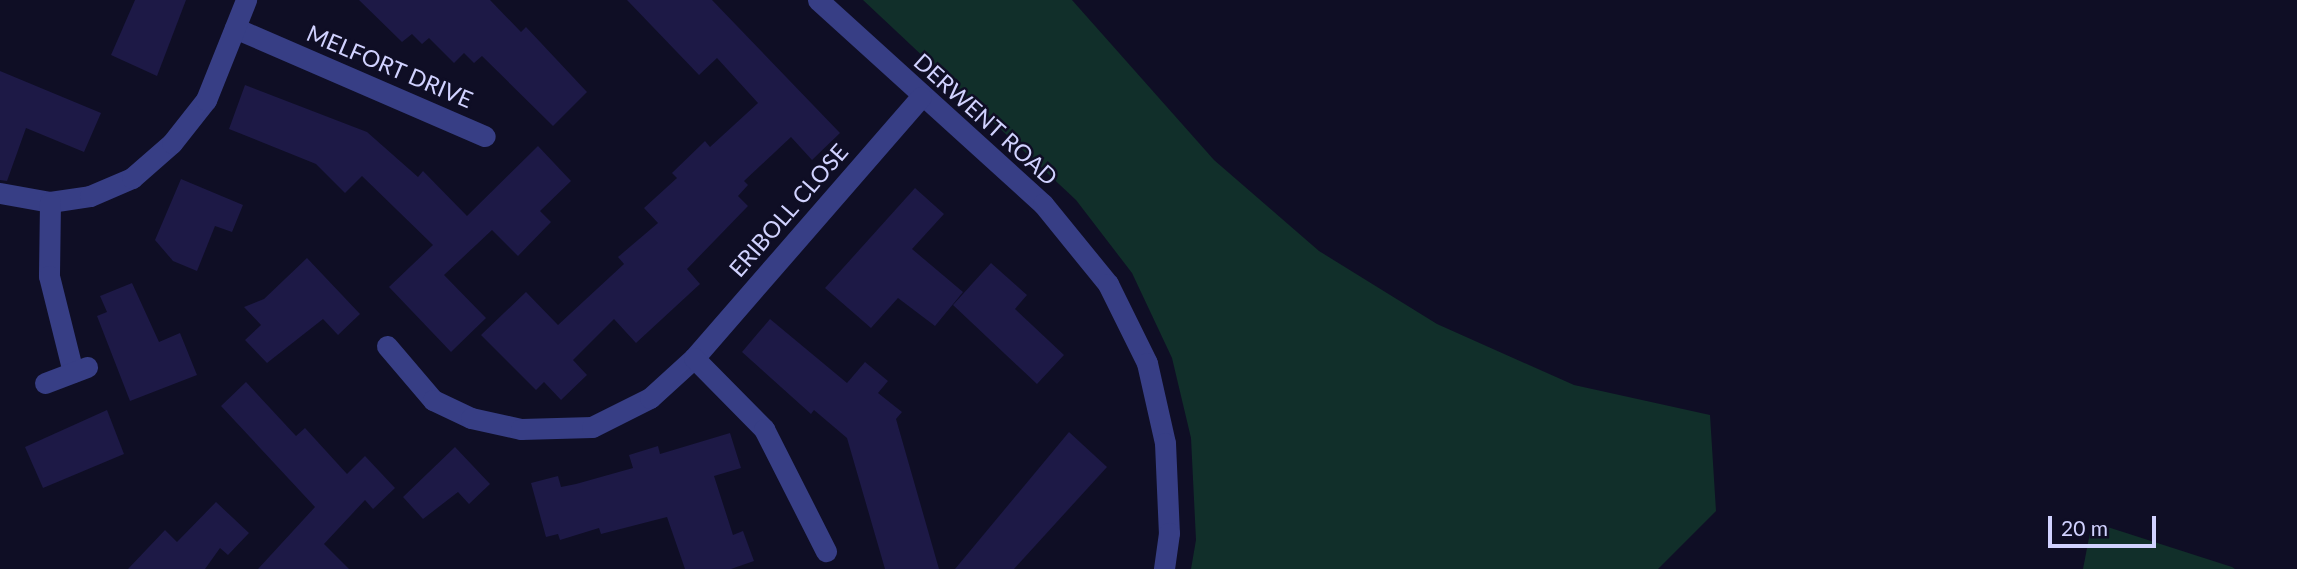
<!DOCTYPE html>
<html>
<head>
<meta charset="utf-8">
<style>
  body { margin:0 }
  #map { position:relative; width:2297px; height:569px; overflow:hidden; background:#0f0e25; font-family:Lato,sans-serif }
  div>[style] { position:absolute }
  [style*='--x'] { left:calc(var(--x)*1px); top:calc(var(--y)*1px); width:calc(var(--w)*1px); rotate:calc(var(--a)*1deg) }
  .green>* { inset:0; background:#112f2a }
  .building>* { inset:0; background:#1d1946 }
  .minor>* { height:21px; margin:-10.5px; padding:0 10.5px; transform-origin:10.5px; border-radius:10.5px; background:#373e85 }
  span { translate:-50% -50%; white-space:nowrap; text-align:center; line-height:1.15; -webkit-text-stroke:5px #0f0e25; paint-order:stroke }
  .street-label { font-size:23px; color:#d1d2ff }
  .scale { position:absolute; left:2048px; top:516px; width:108px; height:32px; box-sizing:border-box; border:4px solid #d1d2ff; border-top:0; padding-left:9px; font-size:21px; line-height:24px; white-space:nowrap; color:#d1d2ff; -webkit-text-stroke:5px #0f0e25; paint-order:stroke }
</style>
</head>
<body>
<div id="map">
  <div class="green">
    <i style="clip-path:polygon(863px 0,1072px 0,1214px 160px,1319px 251px,1437px 324px,1574px 385px,1710px 415px,1716px 511px,1658px 569px,1191px 569px,1196px 540px,1191px 438px,1172px 358px,1132px 273px,1076px 200px)"></i>
    <i style="clip-path:polygon(2092px 522px,2232px 567px,2235px 569px,2083px 569px)"></i>
  </div>
  <div class="building">
    <i style="clip-path:polygon(135px 0,186px 0,157px 76px,111px 55px)"></i>
    <i style="clip-path:polygon(359px 0,490px 0,521px 32px,526px 27px,587px 92px,553px 126px,482px 56px,474px 63px,464px 53px,454px 63px,429px 38px,422px 44px,412px 34px,402px 42px)"></i>
    <i style="clip-path:polygon(627px 0,712px 0,840px 133px,812px 160px,791px 137px,744px 181px,748px 185px,738px 196px,748px 206px,687px 269px,700px 284px,636px 343px,614px 319px,573px 360px,587px 375px,561px 400px,544px 382px,536px 390px,481px 335px,526px 292px,558px 325px,624px 264px,618px 257px,658px 223px,644px 208px,677px 178px,672px 173px,705px 141px,710px 147px,758px 103px,717px 58px,699px 75px)"></i>
    <i style="clip-path:polygon(0 71px,101px 113px,84px 152px,26px 128px,7px 181px,0 180px)"></i>
    <i style="clip-path:polygon(245px 85px,367px 132px,418px 177px,423px 171px,467px 216px,538px 146px,571px 181px,540px 211px,551px 222px,518px 256px,492px 230px,444px 275px,486px 318px,451px 352px,389px 287px,433px 245px,362px 176px,345px 193px,316px 164px,229px 129px)"></i>
    <i style="clip-path:polygon(181px 179px,243px 205px,232px 232px,215px 226px,197px 271px,173px 261px,155px 240px)"></i>
    <i style="clip-path:polygon(915px 188px,944px 214px,912px 249px,963px 292px,935px 326px,898px 298px,871px 328px,825px 288px)"></i>
    <i style="clip-path:polygon(307px 258px,360px 314px,338px 335px,323px 319px,267px 363px,245px 340px,261px 325px,244px 307px,264px 299px)"></i>
    <i style="clip-path:polygon(991px 263px,1027px 295px,1015px 309px,1064px 355px,1037px 384px,953px 305px)"></i>
    <i style="clip-path:polygon(132px 283px,159px 342px,180px 333px,197px 375px,130px 401px,97px 316px,107px 312px,100px 296px)"></i>
    <i style="clip-path:polygon(770px 319px,847px 383px,865px 362px,888px 381px,878px 393px,902px 412px,896px 419px,939px 569px,885px 569px,847px 438px,814px 410px,811px 414px,742px 352px)"></i>
    <i style="clip-path:polygon(246px 382px,296px 436px,305px 428px,347px 474px,365px 456px,395px 488px,373px 509px,365px 500px,324px 544px,349px 569px,258px 569px,315px 507px,221px 406px)"></i>
    <i style="clip-path:polygon(107px 410px,124px 454px,43px 488px,25px 447px)"></i>
    <i style="clip-path:polygon(1069px 432px,1107px 467px,1014px 569px,955px 569px)"></i>
    <i style="clip-path:polygon(730px 433px,741px 468px,714px 476px,733px 535px,743px 531px,754px 561px,731px 569px,685px 569px,667px 517px,601px 534px,599px 528px,560px 540px,558px 534px,546px 537px,531px 483px,558px 476px,561px 487px,576px 484px,633px 468px,629px 455px,658px 446px,660px 454px)"></i>
    <i style="clip-path:polygon(455px 447px,490px 484px,469px 504px,458px 492px,423px 519px,403px 497px)"></i>
    <i style="clip-path:polygon(216px 502px,249px 533px,228px 555px,220px 548px,205px 569px,128px 569px,165px 530px,177px 542px)"></i>
  </div>
  <div class="minor">
    <i style="--x:818;--y:0;--w:304;--a:42.2"></i>
    <i style="--x:1043;--y:204;--w:103;--a:50.9"></i>
    <i style="--x:1108;--y:284;--w:88;--a:63.7"></i>
    <i style="--x:1147;--y:363;--w:82;--a:77.3"></i>
    <i style="--x:1165;--y:443;--w:90;--a:87.5"></i>
    <i style="--x:1169;--y:533;--w:36;--a:98"></i>
    <i style="--x:235;--y:28;--w:272;--a:23.4"></i>
    <i style="--x:0;--y:193;--w:51;--a:10.2"></i>
    <i style="--x:50;--y:202;--w:40;--a:-8.5"></i>
    <i style="--x:90;--y:196;--w:46;--a:-23.2"></i>
    <i style="--x:132;--y:178;--w:53;--a:-41.2"></i>
    <i style="--x:172;--y:143;--w:55;--a:-51.7"></i>
    <i style="--x:206;--y:100;--w:108;--a:-68.2"></i>
    <i style="--x:50;--y:202;--w:74;--a:90.8"></i>
    <i style="--x:49;--y:276;--w:99;--a:76"></i>
    <i style="--x:387;--y:346;--w:71;--a:49.6"></i>
    <i style="--x:433;--y:400;--w:42;--a:25.3"></i>
    <i style="--x:471;--y:418;--w:51;--a:12.4"></i>
    <i style="--x:521;--y:429;--w:71;--a:-1.6"></i>
    <i style="--x:592;--y:427;--w:65;--a:-26.6"></i>
    <i style="--x:650;--y:398;--w:59;--a:-42.3"></i>
    <i style="--x:694;--y:358;--w:346;--a:-49"></i>
    <i style="--x:694;--y:358;--w:100;--a:45.4"></i>
    <i style="--x:764;--y:429;--w:137;--a:63.1"></i>
    <i style="--x:45;--y:383;--w:45;--a:-20.9"></i>
  </div>
  <div class="street-label">
    <span style="left:390px;top:66px;rotate:23deg">MELFORT DRIVE</span>
    <span style="left:986px;top:119px;rotate:42deg">DERWENT ROAD</span>
    <span style="left:788px;top:210px;rotate:-49deg">ERIBOLL CLOSE</span>
  </div>
  <div class="scale">20 m</div>
</div>
</body>
</html>
